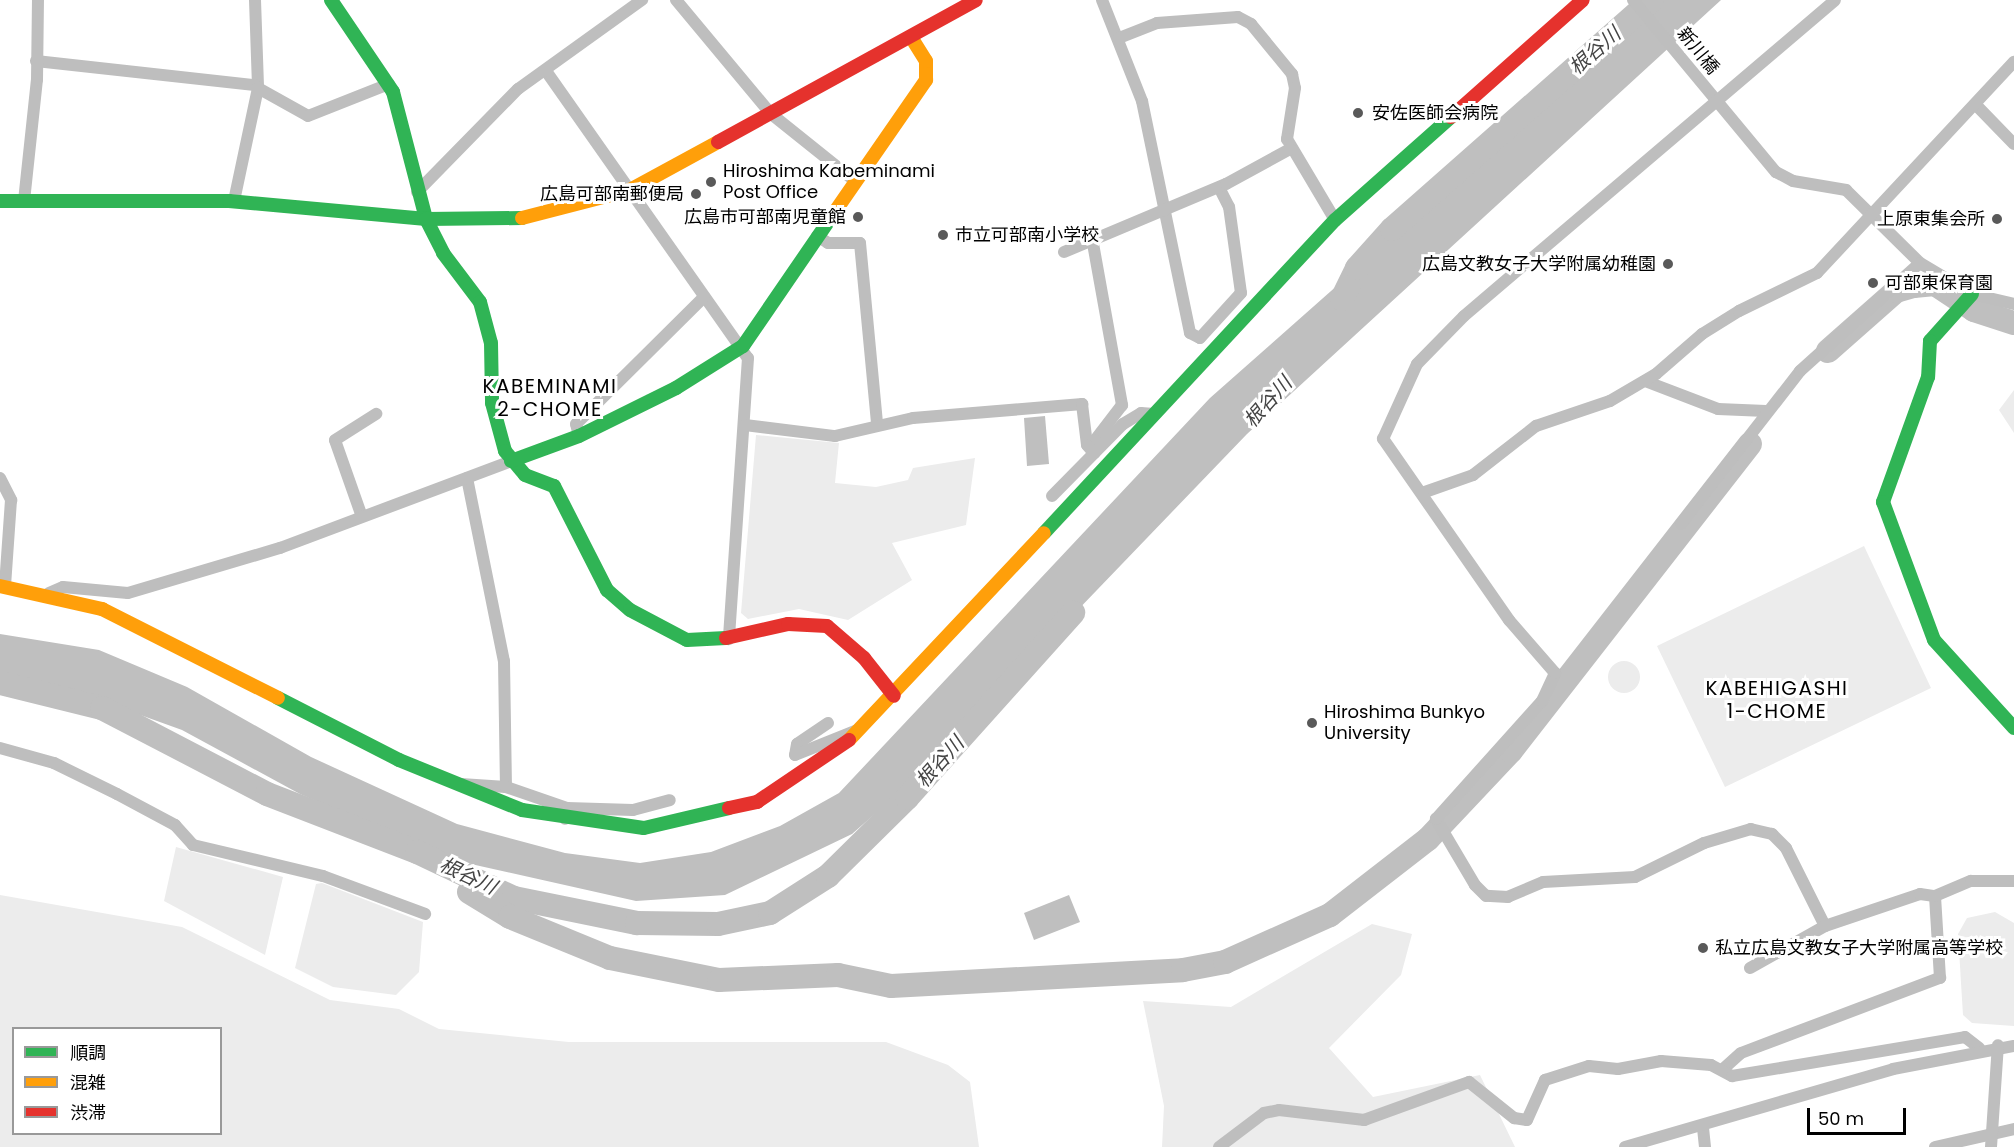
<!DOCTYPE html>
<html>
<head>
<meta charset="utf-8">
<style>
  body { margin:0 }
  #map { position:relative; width:2014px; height:1147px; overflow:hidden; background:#fff; font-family:Poppins,"Noto Sans JP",sans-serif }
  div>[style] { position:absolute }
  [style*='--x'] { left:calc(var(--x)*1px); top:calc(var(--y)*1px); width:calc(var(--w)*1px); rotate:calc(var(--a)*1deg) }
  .green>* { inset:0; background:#ececec }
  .round { border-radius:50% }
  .water>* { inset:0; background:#bfbfbf }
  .river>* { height:24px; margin:-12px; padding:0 12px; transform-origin:12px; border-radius:12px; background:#bfbfbf }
  .street>* { height:12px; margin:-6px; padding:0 6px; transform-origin:6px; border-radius:6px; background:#bebebe }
  .fast>* { height:14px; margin:-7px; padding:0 7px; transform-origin:7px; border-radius:7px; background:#30b455 }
  .slow>* { height:14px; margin:-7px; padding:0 7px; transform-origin:7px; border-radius:7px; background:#ff9f0a }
  .jam>* { height:14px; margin:-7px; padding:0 7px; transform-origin:7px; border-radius:7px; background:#e5322d }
  .dots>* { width:16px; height:16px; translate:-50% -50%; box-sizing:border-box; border:3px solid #fff; border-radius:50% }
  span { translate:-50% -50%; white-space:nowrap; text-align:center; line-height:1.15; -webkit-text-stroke:6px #fff; paint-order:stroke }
  .street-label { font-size:18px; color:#000 }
  .poi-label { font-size:18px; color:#000 }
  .left { translate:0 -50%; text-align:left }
  .right { translate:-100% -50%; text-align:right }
  .water-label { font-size:20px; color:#444; font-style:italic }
  .neighbourhood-label { font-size:20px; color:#000; letter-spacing:1.5px }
  .legend { position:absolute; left:12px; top:1027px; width:210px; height:108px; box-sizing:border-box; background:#fff; border:2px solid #999; margin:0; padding:8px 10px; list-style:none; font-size:18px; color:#000 }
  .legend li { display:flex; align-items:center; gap:12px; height:30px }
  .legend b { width:30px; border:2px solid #999 }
  .scale { position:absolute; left:1807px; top:1108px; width:99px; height:27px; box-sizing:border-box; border:3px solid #000; border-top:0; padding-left:8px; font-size:18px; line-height:21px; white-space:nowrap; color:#000; -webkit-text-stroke:4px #fff; paint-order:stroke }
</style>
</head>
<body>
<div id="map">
  <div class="green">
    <i style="clip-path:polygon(2014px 390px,2014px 433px,1999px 410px)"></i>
    <i style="clip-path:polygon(756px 435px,839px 443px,835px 483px,876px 487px,908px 480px,913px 468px,975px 458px,966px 525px,892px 543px,912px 580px,848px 620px,799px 609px,748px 619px,741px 613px)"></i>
    <i style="clip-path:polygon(1864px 546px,1931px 688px,1725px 787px,1657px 646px)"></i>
    <i class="round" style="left:1608px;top:661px;width:32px;height:32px"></i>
    <i style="clip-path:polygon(176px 847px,283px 877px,265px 955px,164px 901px)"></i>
    <i style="clip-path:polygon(322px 883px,423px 922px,419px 972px,396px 995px,333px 987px,295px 968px,316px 884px)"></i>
    <i style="clip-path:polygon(evenodd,0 895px,182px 927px,330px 1000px,399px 1009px,439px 1029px,569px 1042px,886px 1042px,948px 1065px,970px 1082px,979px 1147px,0 1147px,0 895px,14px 1028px,220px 1028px,220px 1134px,14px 1134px,14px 1028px)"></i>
    <i style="clip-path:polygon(1995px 912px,2014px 923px,2014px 1026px,1972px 1023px,1963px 1015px,1958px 934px,1967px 918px)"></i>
    <i style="clip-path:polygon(1372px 924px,1412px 934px,1401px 975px,1329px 1048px,1373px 1097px,1480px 1075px,1515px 1147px,1162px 1147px,1164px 1106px,1143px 1001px,1231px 1007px)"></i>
  </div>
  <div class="water">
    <i style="clip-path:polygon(1660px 0,1721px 0,1247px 434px,919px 775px,852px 834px,725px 895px,636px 901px,453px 860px,300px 794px,182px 730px,96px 699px,0 686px,0 634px,99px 650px,187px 687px,311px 757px,457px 824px,565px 853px,640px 863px,711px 852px,780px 826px,839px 793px,1210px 398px)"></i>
    <i style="clip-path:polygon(1045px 416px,1049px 464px,1027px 466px,1024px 418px)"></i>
    <i style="clip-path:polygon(1069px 895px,1080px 922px,1034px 940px,1024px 913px)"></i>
  </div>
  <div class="river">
    <i style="--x:1342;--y:299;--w:34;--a:-64"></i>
    <i style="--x:1357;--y:268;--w:52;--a:-48.1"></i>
    <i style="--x:1392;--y:229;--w:346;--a:-41.4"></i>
    <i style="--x:1828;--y:351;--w:91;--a:-41.4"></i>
    <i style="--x:1896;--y:291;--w:19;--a:-16"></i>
    <i style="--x:1914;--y:286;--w:21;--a:-5"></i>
    <i style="--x:1935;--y:284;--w:47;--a:33.7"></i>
    <i style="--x:1974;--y:310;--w:42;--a:18"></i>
    <i style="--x:0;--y:683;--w:105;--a:13.8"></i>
    <i style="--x:102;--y:708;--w:186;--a:27.5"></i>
    <i style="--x:267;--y:794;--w:161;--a:21.1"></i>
    <i style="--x:417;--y:852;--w:107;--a:25.4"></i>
    <i style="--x:514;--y:898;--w:126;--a:11.5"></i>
    <i style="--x:637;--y:923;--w:81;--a:0.7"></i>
    <i style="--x:718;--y:924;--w:53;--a:-11.9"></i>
    <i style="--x:770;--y:913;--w:69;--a:-32.5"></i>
    <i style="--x:828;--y:876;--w:111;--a:-44.6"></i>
    <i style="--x:907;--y:798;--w:249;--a:-48.1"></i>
    <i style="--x:469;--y:892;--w:48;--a:31.4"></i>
    <i style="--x:510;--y:917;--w:108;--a:22.3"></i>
    <i style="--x:610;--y:958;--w:111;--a:11.4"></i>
    <i style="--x:719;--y:980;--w:119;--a:-2.4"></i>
    <i style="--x:838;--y:975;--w:54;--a:11.7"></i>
    <i style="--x:891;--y:986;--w:292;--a:-3.1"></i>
    <i style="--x:1183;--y:970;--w:43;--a:-10.8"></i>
    <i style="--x:1225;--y:962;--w:115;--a:-24.1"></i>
    <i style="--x:1330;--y:915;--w:124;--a:-37.8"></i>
    <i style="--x:1428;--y:839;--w:121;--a:-46.7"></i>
    <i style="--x:1511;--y:751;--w:389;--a:-52.1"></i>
  </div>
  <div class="street">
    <i style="--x:255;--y:0;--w:88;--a:88"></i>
    <i style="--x:258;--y:88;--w:57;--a:29.2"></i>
    <i style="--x:308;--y:116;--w:87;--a:-21.6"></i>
    <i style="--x:676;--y:0;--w:147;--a:50.2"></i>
    <i style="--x:770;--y:113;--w:109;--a:38.7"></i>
    <i style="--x:1102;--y:0;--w:109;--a:68.4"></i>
    <i style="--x:1142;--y:101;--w:237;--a:78.3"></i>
    <i style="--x:1190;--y:333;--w:11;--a:27"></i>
    <i style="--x:1200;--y:338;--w:61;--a:-47.7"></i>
    <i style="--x:1241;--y:293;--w:87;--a:-97.9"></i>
    <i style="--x:1229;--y:207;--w:22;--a:-117"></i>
    <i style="--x:1633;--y:0;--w:224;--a:50.3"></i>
    <i style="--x:1776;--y:172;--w:19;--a:28"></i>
    <i style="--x:1793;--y:181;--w:54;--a:9.6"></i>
    <i style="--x:1846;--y:190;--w:104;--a:44.6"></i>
    <i style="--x:1920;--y:263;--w:61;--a:30.8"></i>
    <i style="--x:1972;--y:294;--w:43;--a:13.4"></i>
    <i style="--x:1119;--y:38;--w:41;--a:-21.5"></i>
    <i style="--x:1157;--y:23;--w:81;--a:-4.2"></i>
    <i style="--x:1238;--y:17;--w:15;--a:28"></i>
    <i style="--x:1251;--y:24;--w:65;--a:50.6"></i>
    <i style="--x:1292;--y:74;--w:14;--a:78"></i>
    <i style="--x:1295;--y:88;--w:52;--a:98.9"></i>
    <i style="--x:1287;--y:139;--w:94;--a:59.3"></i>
    <i style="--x:36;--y:61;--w:220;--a:6.3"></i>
    <i style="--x:546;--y:71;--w:351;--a:54.9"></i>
    <i style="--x:748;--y:358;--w:282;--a:93.9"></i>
    <i style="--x:1977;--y:106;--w:53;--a:45.8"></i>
    <i style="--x:417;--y:192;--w:144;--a:-45.6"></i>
    <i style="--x:518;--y:89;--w:153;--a:-35.7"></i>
    <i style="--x:24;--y:201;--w:122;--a:-83.9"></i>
    <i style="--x:37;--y:80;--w:80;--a:-89.3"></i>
    <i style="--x:234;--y:201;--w:116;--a:-78"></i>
    <i style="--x:817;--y:236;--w:13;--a:32"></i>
    <i style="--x:828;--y:243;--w:32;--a:0"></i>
    <i style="--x:860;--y:243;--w:181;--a:84.6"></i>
    <i style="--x:1092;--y:238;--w:170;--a:79.8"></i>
    <i style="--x:1122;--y:405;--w:44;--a:127.6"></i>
    <i style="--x:1095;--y:440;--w:13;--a:94"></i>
    <i style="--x:1064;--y:252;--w:176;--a:-22.8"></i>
    <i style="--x:1226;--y:184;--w:73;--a:-28.7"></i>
    <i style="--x:1645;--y:381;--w:78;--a:21"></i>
    <i style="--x:1718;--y:409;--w:48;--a:2.4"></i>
    <i style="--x:745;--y:425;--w:91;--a:7"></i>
    <i style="--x:835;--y:436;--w:80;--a:-13"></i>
    <i style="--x:913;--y:418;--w:170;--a:-4.7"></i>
    <i style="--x:1082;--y:404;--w:41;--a:83"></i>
    <i style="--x:1087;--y:445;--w:11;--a:49"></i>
    <i style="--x:579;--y:436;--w:12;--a:-104"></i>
    <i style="--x:576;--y:424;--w:180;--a:-44.8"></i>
    <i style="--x:0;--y:478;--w:25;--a:63"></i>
    <i style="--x:11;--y:500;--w:86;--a:94"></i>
    <i style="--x:467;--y:478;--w:187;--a:78.6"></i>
    <i style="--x:504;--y:661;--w:126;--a:89.1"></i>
    <i style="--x:1422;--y:493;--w:54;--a:-19.4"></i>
    <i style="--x:1473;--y:475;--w:80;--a:-37.9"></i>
    <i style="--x:1536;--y:426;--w:78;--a:-18.7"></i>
    <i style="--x:1610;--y:401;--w:53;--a:-30.4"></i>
    <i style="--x:1656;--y:374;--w:61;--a:-41"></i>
    <i style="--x:1702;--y:334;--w:44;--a:-31.9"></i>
    <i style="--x:1739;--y:311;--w:87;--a:-26"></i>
    <i style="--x:1817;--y:273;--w:289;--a:-47"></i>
    <i style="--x:1052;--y:496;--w:101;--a:-45.4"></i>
    <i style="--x:1123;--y:424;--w:21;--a:-31"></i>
    <i style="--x:1141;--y:413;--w:13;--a:4"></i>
    <i style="--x:361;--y:514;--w:78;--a:-109.4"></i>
    <i style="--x:335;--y:440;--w:49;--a:-32.4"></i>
    <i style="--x:1681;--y:524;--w:194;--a:-52.1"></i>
    <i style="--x:1800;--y:371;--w:161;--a:-42"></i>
    <i style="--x:49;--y:593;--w:15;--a:-23"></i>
    <i style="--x:63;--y:587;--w:65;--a:5.3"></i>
    <i style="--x:128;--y:593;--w:159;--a:-16.5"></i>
    <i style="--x:280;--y:548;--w:247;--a:-20.6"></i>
    <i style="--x:828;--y:723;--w:37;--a:146"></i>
    <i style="--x:797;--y:744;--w:11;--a:100"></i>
    <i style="--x:795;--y:755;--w:65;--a:-21.8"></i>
    <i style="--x:0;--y:748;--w:56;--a:15.5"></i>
    <i style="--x:54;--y:763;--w:70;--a:26.2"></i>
    <i style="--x:117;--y:794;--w:66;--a:28.1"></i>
    <i style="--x:175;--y:825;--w:27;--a:48"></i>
    <i style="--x:193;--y:845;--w:134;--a:13.4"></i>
    <i style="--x:323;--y:876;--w:109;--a:20.4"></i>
    <i style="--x:461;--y:784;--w:45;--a:3.8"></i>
    <i style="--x:506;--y:787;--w:65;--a:19"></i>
    <i style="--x:567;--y:808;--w:11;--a:100"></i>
    <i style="--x:567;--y:808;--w:66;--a:1.7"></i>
    <i style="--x:633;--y:810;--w:38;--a:-15"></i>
    <i style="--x:1825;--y:926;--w:87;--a:-116.6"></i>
    <i style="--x:1786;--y:848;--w:20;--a:-135"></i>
    <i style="--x:1772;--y:834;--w:22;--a:-167"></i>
    <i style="--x:1751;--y:829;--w:49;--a:163.4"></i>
    <i style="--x:1704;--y:843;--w:77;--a:153.8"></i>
    <i style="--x:1635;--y:877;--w:92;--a:176.9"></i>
    <i style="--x:1543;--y:882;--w:38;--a:157"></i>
    <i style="--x:1508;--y:897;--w:22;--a:-177"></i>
    <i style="--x:1486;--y:896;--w:16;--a:-135"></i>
    <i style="--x:1475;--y:885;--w:77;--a:-120.6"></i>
    <i style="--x:1436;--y:819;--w:159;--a:-48.1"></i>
    <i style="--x:1542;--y:701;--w:31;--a:-65"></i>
    <i style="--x:1555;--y:673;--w:70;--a:-131"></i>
    <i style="--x:1509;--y:620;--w:221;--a:-124.8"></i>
    <i style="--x:1383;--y:439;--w:82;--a:-65.6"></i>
    <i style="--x:1417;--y:364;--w:67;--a:-45.6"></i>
    <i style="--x:1464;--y:316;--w:487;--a:-40.4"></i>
    <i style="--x:1750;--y:968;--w:86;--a:-29.2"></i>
    <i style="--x:1825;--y:926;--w:100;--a:-18.6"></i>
    <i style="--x:1920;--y:894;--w:15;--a:8"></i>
    <i style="--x:1722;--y:1070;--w:25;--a:-42"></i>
    <i style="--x:1741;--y:1053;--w:213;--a:-20.7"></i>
    <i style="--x:1940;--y:978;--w:82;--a:-93.5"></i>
    <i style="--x:1935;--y:896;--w:39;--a:-23"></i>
    <i style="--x:1971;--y:881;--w:43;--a:0"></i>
    <i style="--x:1703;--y:1128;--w:19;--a:84"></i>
    <i style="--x:1219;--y:1147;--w:56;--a:-37.1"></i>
    <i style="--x:1264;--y:1113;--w:15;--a:-11"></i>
    <i style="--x:1279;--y:1110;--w:86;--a:6.7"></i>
    <i style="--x:1364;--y:1120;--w:112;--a:-19.9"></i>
    <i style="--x:1469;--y:1082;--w:58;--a:38.7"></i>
    <i style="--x:1514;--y:1118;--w:13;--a:9"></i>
    <i style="--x:1527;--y:1120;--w:44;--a:-65.8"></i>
    <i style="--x:1545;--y:1080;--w:46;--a:-17.7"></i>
    <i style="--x:1589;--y:1066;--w:29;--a:6"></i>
    <i style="--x:1618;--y:1069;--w:44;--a:-10.5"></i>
    <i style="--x:1661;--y:1061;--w:50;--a:4.6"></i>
    <i style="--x:1711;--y:1065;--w:24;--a:28"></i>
    <i style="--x:1732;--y:1076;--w:236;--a:-9.5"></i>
    <i style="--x:1965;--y:1037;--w:18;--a:38"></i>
    <i style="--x:1625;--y:1147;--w:279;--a:-16.2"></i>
    <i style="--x:1893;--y:1069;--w:123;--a:-10.8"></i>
    <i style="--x:1935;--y:1147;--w:81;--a:-12.8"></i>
    <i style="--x:1991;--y:1147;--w:102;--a:-86.1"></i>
  </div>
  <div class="fast">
    <i style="--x:331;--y:0;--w:111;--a:56"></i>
    <i style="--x:393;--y:92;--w:131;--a:75.4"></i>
    <i style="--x:426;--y:219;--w:38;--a:63"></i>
    <i style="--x:443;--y:253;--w:61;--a:52.9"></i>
    <i style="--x:480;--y:302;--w:42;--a:75"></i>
    <i style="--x:491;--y:343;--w:60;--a:89"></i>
    <i style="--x:492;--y:403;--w:50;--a:74.8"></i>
    <i style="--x:505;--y:451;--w:31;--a:50"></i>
    <i style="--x:525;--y:475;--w:31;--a:21"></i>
    <i style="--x:554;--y:486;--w:117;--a:63"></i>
    <i style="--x:607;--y:590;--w:30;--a:41"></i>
    <i style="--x:630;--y:610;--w:64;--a:27.8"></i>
    <i style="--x:687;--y:640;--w:39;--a:-3"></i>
    <i style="--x:0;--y:201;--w:229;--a:0"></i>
    <i style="--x:229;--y:201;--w:198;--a:5.2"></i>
    <i style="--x:426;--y:219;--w:96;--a:-0.6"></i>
    <i style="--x:1972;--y:294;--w:63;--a:131.8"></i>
    <i style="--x:1930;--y:341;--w:36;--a:93"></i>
    <i style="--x:1928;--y:377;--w:133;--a:109.8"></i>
    <i style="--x:1883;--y:502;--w:147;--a:69.7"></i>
    <i style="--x:1934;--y:640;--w:119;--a:47.7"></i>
    <i style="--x:511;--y:461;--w:72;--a:-20.2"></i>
    <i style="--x:579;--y:436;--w:108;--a:-26.3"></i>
    <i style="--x:676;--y:388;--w:79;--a:-32.1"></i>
    <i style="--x:743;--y:346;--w:161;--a:-55.6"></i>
    <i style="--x:1044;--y:533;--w:427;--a:-47.1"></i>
    <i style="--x:1335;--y:220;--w:155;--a:-41.6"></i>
    <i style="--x:278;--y:698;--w:136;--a:27.1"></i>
    <i style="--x:399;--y:760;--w:133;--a:22.1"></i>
    <i style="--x:522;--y:810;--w:123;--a:8.4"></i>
    <i style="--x:644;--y:828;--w:87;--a:-13.2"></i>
  </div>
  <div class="slow">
    <i style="--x:834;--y:213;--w:162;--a:-55.3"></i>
    <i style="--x:926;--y:80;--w:19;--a:-90"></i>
    <i style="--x:926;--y:61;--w:28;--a:-122"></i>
    <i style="--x:522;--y:218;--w:112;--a:-14.5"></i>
    <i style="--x:630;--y:190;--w:100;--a:-28.6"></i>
    <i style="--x:0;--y:586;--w:105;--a:12.7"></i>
    <i style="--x:102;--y:609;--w:197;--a:26.8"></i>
    <i style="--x:849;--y:740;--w:284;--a:-46.7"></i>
  </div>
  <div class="jam">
    <i style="--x:1451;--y:117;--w:176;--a:-41.6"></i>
    <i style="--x:718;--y:142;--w:294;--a:-28.8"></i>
    <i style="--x:726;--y:638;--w:64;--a:-12.7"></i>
    <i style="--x:788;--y:624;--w:39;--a:3"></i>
    <i style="--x:827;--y:626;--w:49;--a:40.9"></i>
    <i style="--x:864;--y:658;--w:48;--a:51.7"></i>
    <i style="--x:729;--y:808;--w:29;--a:-12"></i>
    <i style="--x:757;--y:802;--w:111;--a:-34"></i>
  </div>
  <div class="dots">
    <i style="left:1358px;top:113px;background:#595959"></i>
    <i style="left:711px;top:182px;background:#595959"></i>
    <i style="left:696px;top:194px;background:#595959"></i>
    <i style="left:858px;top:217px;background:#595959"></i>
    <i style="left:1997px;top:219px;background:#595959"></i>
    <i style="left:943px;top:235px;background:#595959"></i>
    <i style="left:1668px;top:264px;background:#595959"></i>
    <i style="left:1873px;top:283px;background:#595959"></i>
    <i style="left:1312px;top:723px;background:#595959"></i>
    <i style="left:1703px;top:948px;background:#595959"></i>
  </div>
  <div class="street-label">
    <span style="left:1698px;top:51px;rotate:51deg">新川橋</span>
  </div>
  <div class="poi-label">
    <span class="left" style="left:1372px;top:113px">安佐医師会病院</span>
    <span class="left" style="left:723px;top:182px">Hiroshima Kabeminami<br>Post Office</span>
    <span class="right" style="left:684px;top:194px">広島可部南郵便局</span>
    <span class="right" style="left:846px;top:217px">広島市可部南児童館</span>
    <span class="right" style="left:1985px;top:219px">上原東集会所</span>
    <span class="left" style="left:955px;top:235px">市立可部南小学校</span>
    <span class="right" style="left:1656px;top:264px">広島文教女子大学附属幼稚園</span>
    <span class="left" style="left:1885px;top:283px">可部東保育園</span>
    <span class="left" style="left:1324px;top:723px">Hiroshima Bunkyo<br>University</span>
    <span class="left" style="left:1715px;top:948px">私立広島文教女子大学附属高等学校</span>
  </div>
  <div class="water-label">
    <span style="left:1595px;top:51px;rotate:-41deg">根谷川</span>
    <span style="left:1268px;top:402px;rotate:-48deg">根谷川</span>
    <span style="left:940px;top:762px;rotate:-48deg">根谷川</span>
    <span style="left:468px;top:876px;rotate:25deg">根谷川</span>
  </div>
  <div class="neighbourhood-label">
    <span style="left:550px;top:398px">KABEMINAMI<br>2-CHOME</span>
    <span style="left:1777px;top:700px">KABEHIGASHI<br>1-CHOME</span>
  </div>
  <ul class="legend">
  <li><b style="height:8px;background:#30b455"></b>順調</li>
  <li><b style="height:8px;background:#ff9f0a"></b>混雑</li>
  <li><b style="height:8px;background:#e5322d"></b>渋滞</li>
  </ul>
  <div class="scale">50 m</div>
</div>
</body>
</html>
